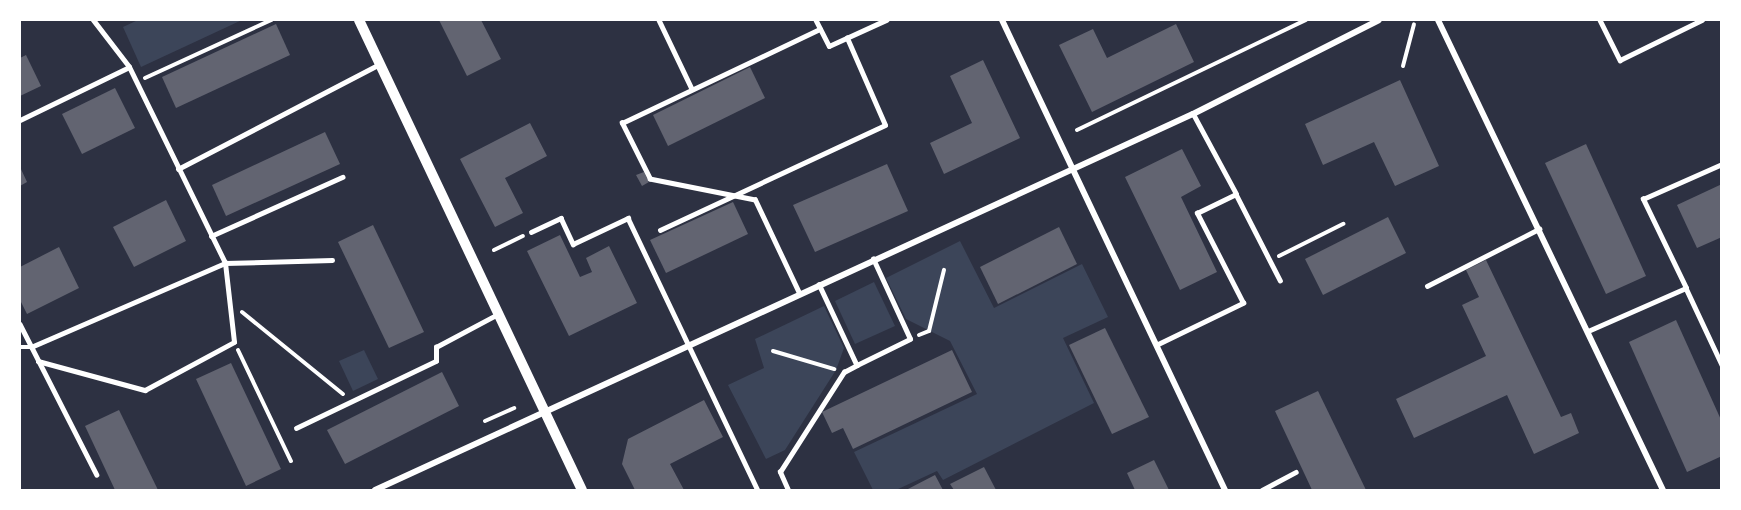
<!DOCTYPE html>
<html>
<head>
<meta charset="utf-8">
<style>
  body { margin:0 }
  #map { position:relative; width:1741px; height:510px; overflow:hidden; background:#2d3142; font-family:Raleway,sans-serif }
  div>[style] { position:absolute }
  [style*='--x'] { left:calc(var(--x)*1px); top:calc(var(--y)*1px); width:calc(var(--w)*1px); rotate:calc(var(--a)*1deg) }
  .green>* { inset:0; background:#3c4559 }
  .building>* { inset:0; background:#626471 }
  .path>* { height:4px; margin:-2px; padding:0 2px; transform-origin:2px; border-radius:2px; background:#fff }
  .service>* { height:4.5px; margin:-2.25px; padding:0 2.25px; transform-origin:2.25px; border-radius:2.25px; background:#fff }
  .minor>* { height:6px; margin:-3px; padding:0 3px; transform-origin:3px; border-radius:3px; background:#fff }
  .tertiary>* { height:10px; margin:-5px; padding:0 5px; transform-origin:5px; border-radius:5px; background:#fff }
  span { translate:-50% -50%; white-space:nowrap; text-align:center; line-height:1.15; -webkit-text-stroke:4.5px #fff; paint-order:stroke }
  .frame { position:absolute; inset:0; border:21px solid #fff; pointer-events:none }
</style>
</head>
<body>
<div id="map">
  <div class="green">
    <i style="clip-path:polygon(138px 20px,242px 20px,141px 67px,123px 27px)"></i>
    <i style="clip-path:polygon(960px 241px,994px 308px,1082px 264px,1108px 317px,1063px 338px,1094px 403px,943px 480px,937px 471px,896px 490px,873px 490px,854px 452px,977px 394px,950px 341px,906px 319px,886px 278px)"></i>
    <i style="clip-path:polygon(874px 282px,895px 326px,855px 344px,835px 301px)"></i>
    <i style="clip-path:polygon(824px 306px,844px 348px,836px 370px,785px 450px,766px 459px,728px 385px,764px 368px,755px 339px)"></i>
    <i style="clip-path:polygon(364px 350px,378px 379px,353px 391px,339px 361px)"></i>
  </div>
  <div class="building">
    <i style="clip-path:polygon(439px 20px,481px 20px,501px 59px,467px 76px)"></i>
    <i style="clip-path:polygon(276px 24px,290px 55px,176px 108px,162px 77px)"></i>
    <i style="clip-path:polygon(1176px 24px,1194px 62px,1092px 112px,1059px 45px,1093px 29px,1107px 58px)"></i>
    <i style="clip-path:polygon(26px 55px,41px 86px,20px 96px,20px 58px)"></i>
    <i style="clip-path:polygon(983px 60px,1020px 138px,944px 174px,930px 143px,972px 123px,950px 76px)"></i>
    <i style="clip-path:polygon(750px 67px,765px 98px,668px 146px,653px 115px)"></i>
    <i style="clip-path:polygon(1400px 80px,1439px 166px,1395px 186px,1374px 142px,1323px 165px,1305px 124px)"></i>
    <i style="clip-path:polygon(115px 88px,135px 128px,82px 154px,62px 114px)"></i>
    <i style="clip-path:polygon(530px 123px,547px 156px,505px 178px,523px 213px,495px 227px,460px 159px)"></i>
    <i style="clip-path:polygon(325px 132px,340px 164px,226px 216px,212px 185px)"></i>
    <i style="clip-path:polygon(1586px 144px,1646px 276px,1606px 294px,1545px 163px)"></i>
    <i style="clip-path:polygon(1182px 149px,1201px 186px,1181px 197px,1217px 272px,1180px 290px,1125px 177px)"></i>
    <i style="clip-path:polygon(887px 164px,908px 211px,815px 252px,793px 205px)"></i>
    <i style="clip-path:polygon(20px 167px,27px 182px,20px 186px)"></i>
    <i style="clip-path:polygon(644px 172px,649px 182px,642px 186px,636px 175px)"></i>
    <i style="clip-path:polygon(1722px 184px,1722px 237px,1697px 248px,1677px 205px)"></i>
    <i style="clip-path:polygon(166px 200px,186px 241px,134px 267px,113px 227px)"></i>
    <i style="clip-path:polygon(733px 202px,748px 234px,666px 273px,650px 240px)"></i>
    <i style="clip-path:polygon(1388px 217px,1406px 253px,1323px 295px,1305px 259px)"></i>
    <i style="clip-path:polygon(373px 225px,424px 332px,389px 348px,338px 242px)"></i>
    <i style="clip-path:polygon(1059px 227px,1077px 264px,998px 304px,980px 267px)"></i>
    <i style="clip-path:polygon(560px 235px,580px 277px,592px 272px,586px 258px,609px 246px,637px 303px,569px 336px,527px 251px)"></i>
    <i style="clip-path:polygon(59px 247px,79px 288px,27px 314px,20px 300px,20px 267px)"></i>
    <i style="clip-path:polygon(1486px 260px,1561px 417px,1571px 413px,1579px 433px,1534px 454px,1507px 395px,1414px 438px,1396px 399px,1486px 356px,1462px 305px,1479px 297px,1466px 270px)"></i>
    <i style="clip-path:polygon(1676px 320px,1722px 422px,1722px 456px,1687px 472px,1629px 342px)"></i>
    <i style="clip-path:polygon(1105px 328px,1149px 417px,1112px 434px,1069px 345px)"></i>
    <i style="clip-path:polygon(952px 350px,972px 392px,853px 449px,843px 428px,832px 433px,822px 412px)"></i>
    <i style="clip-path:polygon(231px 363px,281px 469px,246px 486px,196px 379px)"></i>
    <i style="clip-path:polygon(442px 372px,459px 406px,345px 464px,327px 430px)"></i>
    <i style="clip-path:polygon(1318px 391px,1366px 490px,1312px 490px,1275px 411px)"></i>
    <i style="clip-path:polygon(704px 400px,723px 437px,670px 464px,684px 490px,635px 490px,622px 464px,628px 439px)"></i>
    <i style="clip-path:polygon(119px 410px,158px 490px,115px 490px,85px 426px)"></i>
    <i style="clip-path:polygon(1154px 460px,1169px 490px,1135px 490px,1127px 473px)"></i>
    <i style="clip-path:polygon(984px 467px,996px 490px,954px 490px,950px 484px)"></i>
    <i style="clip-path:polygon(935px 475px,943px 490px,906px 490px)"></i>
  </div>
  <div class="path">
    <i style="--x:1403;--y:66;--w:43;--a:-75.3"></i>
    <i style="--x:145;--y:78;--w:139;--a:-24.7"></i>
    <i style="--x:1077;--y:130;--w:254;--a:-25.7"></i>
    <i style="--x:494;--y:250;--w:32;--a:-26"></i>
    <i style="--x:1279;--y:256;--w:72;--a:-26.6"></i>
    <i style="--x:242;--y:312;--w:130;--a:39.1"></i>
    <i style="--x:919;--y:335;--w:11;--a:-22"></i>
    <i style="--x:929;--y:331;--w:63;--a:-76.2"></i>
    <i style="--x:238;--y:350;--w:123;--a:64.5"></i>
    <i style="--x:773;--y:351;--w:64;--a:16.4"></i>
    <i style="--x:485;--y:421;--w:32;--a:-24"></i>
  </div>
  <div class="service">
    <i style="--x:659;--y:20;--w:76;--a:64.4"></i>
    <i style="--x:816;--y:20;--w:29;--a:63"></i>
    <i style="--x:829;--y:46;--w:63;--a:-24.5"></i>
    <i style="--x:1600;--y:20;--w:45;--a:63.4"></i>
    <i style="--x:1620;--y:60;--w:91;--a:-26"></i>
    <i style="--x:20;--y:120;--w:121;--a:-25.9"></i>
    <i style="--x:178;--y:169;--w:228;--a:-27.5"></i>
    <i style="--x:1236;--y:194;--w:97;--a:62.9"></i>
    <i style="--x:660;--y:230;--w:248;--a:-25"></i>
    <i style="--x:885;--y:125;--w:95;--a:-113.6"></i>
    <i style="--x:531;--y:232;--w:33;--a:-25"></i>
    <i style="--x:561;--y:218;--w:29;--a:65"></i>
    <i style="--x:573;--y:244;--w:61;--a:-25.3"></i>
    <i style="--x:628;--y:218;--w:301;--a:64.5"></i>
    <i style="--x:211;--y:236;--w:144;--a:-24.2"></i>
    <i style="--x:819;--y:284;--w:89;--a:64.9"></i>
    <i style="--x:857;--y:365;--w:59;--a:-26.1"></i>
    <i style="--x:910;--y:339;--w:88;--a:-114.8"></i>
    <i style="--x:1427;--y:286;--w:126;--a:-27"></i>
    <i style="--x:1686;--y:288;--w:85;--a:64.9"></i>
    <i style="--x:799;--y:293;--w:103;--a:-115.3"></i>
    <i style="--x:755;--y:200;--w:107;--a:-168.7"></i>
    <i style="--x:650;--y:179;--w:63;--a:-116.6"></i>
    <i style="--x:622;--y:123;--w:219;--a:-25.4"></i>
    <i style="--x:20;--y:324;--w:169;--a:63"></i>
    <i style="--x:1588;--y:331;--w:107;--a:-23.7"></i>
    <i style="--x:1686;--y:288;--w:99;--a:-115.8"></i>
    <i style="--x:1643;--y:199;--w:86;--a:-23.9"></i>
    <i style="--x:1156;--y:345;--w:97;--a:-25.8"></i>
    <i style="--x:1243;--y:303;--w:101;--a:-117.1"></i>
    <i style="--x:1197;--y:213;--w:43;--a:-26"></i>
    <i style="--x:1236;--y:194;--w:91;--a:-118.3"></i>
    <i style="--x:20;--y:347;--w:11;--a:0"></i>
    <i style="--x:31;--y:347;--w:211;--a:-23.4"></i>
    <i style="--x:225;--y:263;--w:218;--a:-116.1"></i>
    <i style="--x:129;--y:67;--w:59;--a:-127.5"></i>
    <i style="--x:38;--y:361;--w:111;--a:15.2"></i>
    <i style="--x:145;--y:390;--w:101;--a:-28.3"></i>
    <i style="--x:234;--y:342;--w:80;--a:-96.5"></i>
    <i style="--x:225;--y:263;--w:107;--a:-1.6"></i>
    <i style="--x:296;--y:428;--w:155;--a:-25.6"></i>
    <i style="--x:436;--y:361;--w:14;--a:-90"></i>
    <i style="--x:436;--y:347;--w:70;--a:-28"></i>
    <i style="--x:788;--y:490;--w:20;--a:-114"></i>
    <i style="--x:780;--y:472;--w:119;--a:-57.4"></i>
    <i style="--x:844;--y:372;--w:15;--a:-28"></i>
    <i style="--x:1262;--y:490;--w:38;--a:-28"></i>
  </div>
  <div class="minor">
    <i style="--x:1002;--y:20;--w:520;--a:64.62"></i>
    <i style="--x:1438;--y:20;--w:521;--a:64.42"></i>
    <i style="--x:375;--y:490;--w:900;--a:-24.69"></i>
    <i style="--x:1193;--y:114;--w:208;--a:-26.8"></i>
  </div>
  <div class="tertiary">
    <i style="--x:359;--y:20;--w:520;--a:64.62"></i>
  </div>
  <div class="frame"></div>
</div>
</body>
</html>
